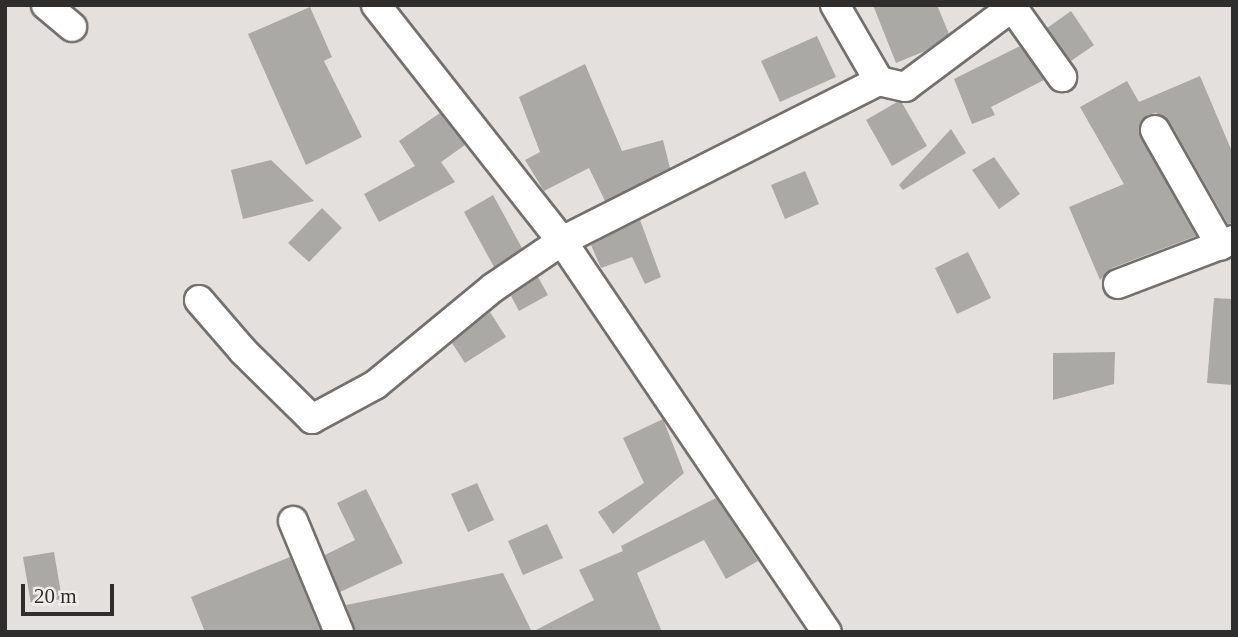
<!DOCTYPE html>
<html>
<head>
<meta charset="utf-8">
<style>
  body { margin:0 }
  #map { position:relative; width:1238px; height:637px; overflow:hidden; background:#e4e0dd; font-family:"Times New Roman",serif }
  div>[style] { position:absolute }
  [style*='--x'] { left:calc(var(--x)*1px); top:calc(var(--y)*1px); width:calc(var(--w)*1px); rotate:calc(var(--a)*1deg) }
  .building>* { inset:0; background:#aba9a5 }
  .roads { filter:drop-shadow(2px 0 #73706d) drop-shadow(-2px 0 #73706d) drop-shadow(0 2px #73706d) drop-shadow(0 -2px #73706d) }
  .minor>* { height:28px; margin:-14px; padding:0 14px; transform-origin:14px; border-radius:14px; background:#fff }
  span { translate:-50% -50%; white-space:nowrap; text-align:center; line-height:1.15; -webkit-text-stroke:7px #f1edea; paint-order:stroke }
  .frame { position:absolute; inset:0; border:7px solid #302e2d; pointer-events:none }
  .scale { position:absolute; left:21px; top:584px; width:93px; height:32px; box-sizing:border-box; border:4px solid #302e2d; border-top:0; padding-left:9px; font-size:21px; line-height:24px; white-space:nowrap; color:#302e2d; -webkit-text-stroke:5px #f1edea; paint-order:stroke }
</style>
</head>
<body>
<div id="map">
  <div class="building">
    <i style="clip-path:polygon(873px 5px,937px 5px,949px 34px,925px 51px,896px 63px)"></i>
    <i style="clip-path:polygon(310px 7px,332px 57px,324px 61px,362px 137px,306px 165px,248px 34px)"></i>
    <i style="clip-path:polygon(1071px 11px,1094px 45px,1071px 61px,1047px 28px)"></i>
    <i style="clip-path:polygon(817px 36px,836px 77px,780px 102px,761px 61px)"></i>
    <i style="clip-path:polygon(1020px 46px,1044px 80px,991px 107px,995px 115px,972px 124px,954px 79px)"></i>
    <i style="clip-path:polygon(585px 64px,622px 151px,663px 140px,670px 168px,605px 201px,589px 168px,544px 191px,525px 160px,540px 152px,519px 97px)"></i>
    <i style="clip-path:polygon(1200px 76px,1233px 154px,1233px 223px,1228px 224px,1169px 121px,1156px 113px,1147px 115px,1140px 122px,1141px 138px,1196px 236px,1112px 268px,1100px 280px,1069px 207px,1124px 184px,1080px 107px,1127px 81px,1139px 102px)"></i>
    <i style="clip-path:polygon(897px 102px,902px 103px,927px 146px,892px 166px,866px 120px)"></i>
    <i style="clip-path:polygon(440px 113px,465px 145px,441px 162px,455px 182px,379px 222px,364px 194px,415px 166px,399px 141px)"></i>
    <i style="clip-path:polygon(951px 129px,966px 153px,903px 190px,899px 185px)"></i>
    <i style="clip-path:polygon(994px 157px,1020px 194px,999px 209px,972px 170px)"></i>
    <i style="clip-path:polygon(271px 160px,314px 201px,243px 219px,231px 170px)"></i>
    <i style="clip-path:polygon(805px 171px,819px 204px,785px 219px,771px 185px)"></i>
    <i style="clip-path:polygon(493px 195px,522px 248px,494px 267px,464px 212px)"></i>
    <i style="clip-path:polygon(322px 208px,342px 228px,309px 262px,288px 243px)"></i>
    <i style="clip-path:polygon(640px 220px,661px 277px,645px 284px,632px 257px,601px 268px,591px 245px)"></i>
    <i style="clip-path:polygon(968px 252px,991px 298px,957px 314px,935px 268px)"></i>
    <i style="clip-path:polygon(538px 277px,548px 295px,519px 311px,511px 296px)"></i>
    <i style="clip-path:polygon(1214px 298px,1233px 299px,1233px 385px,1207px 383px)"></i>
    <i style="clip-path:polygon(490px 312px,506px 337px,465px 363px,452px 343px)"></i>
    <i style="clip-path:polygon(1115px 352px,1114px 384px,1053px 400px,1053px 353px)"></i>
    <i style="clip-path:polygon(663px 419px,684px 473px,613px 534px,598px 512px,644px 483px,623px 438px)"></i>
    <i style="clip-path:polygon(477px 483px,494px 520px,468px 532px,451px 494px)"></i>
    <i style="clip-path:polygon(366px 489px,403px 563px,340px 592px,325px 555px,355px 540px,337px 503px)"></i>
    <i style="clip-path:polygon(716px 498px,758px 561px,726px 579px,704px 540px,637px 573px,662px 632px,355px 632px,346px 605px,503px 573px,532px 632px,594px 600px,579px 570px,623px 551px,621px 546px)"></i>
    <i style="clip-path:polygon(547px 524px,563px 558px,523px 575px,508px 541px)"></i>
    <i style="clip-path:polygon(54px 552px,62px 599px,31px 604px,23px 557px)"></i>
    <i style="clip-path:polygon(290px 557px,321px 632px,205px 632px,191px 597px)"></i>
  </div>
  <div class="roads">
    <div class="minor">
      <i style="--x:46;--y:5;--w:34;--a:40"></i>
      <i style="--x:376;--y:5;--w:300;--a:51.8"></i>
      <i style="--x:562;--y:241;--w:472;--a:55.9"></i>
      <i style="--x:835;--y:5;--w:88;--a:59.9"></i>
      <i style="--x:879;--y:81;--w:27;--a:13"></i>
      <i style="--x:905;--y:87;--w:137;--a:-36.7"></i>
      <i style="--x:1013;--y:8;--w:85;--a:54.6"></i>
      <i style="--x:1155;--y:130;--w:133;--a:60.4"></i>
      <i style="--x:1118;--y:284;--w:123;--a:-20.9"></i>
      <i style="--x:199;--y:300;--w:67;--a:49.2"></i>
      <i style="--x:243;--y:351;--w:97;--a:44.6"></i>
      <i style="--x:312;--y:419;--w:72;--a:-28.4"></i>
      <i style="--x:375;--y:385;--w:154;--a:-39.5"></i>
      <i style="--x:494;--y:287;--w:82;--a:-34.1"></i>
      <i style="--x:562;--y:241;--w:355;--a:-26.8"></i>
      <i style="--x:293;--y:521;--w:120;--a:67.5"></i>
    </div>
  </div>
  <div class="frame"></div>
  <div class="scale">20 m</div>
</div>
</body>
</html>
